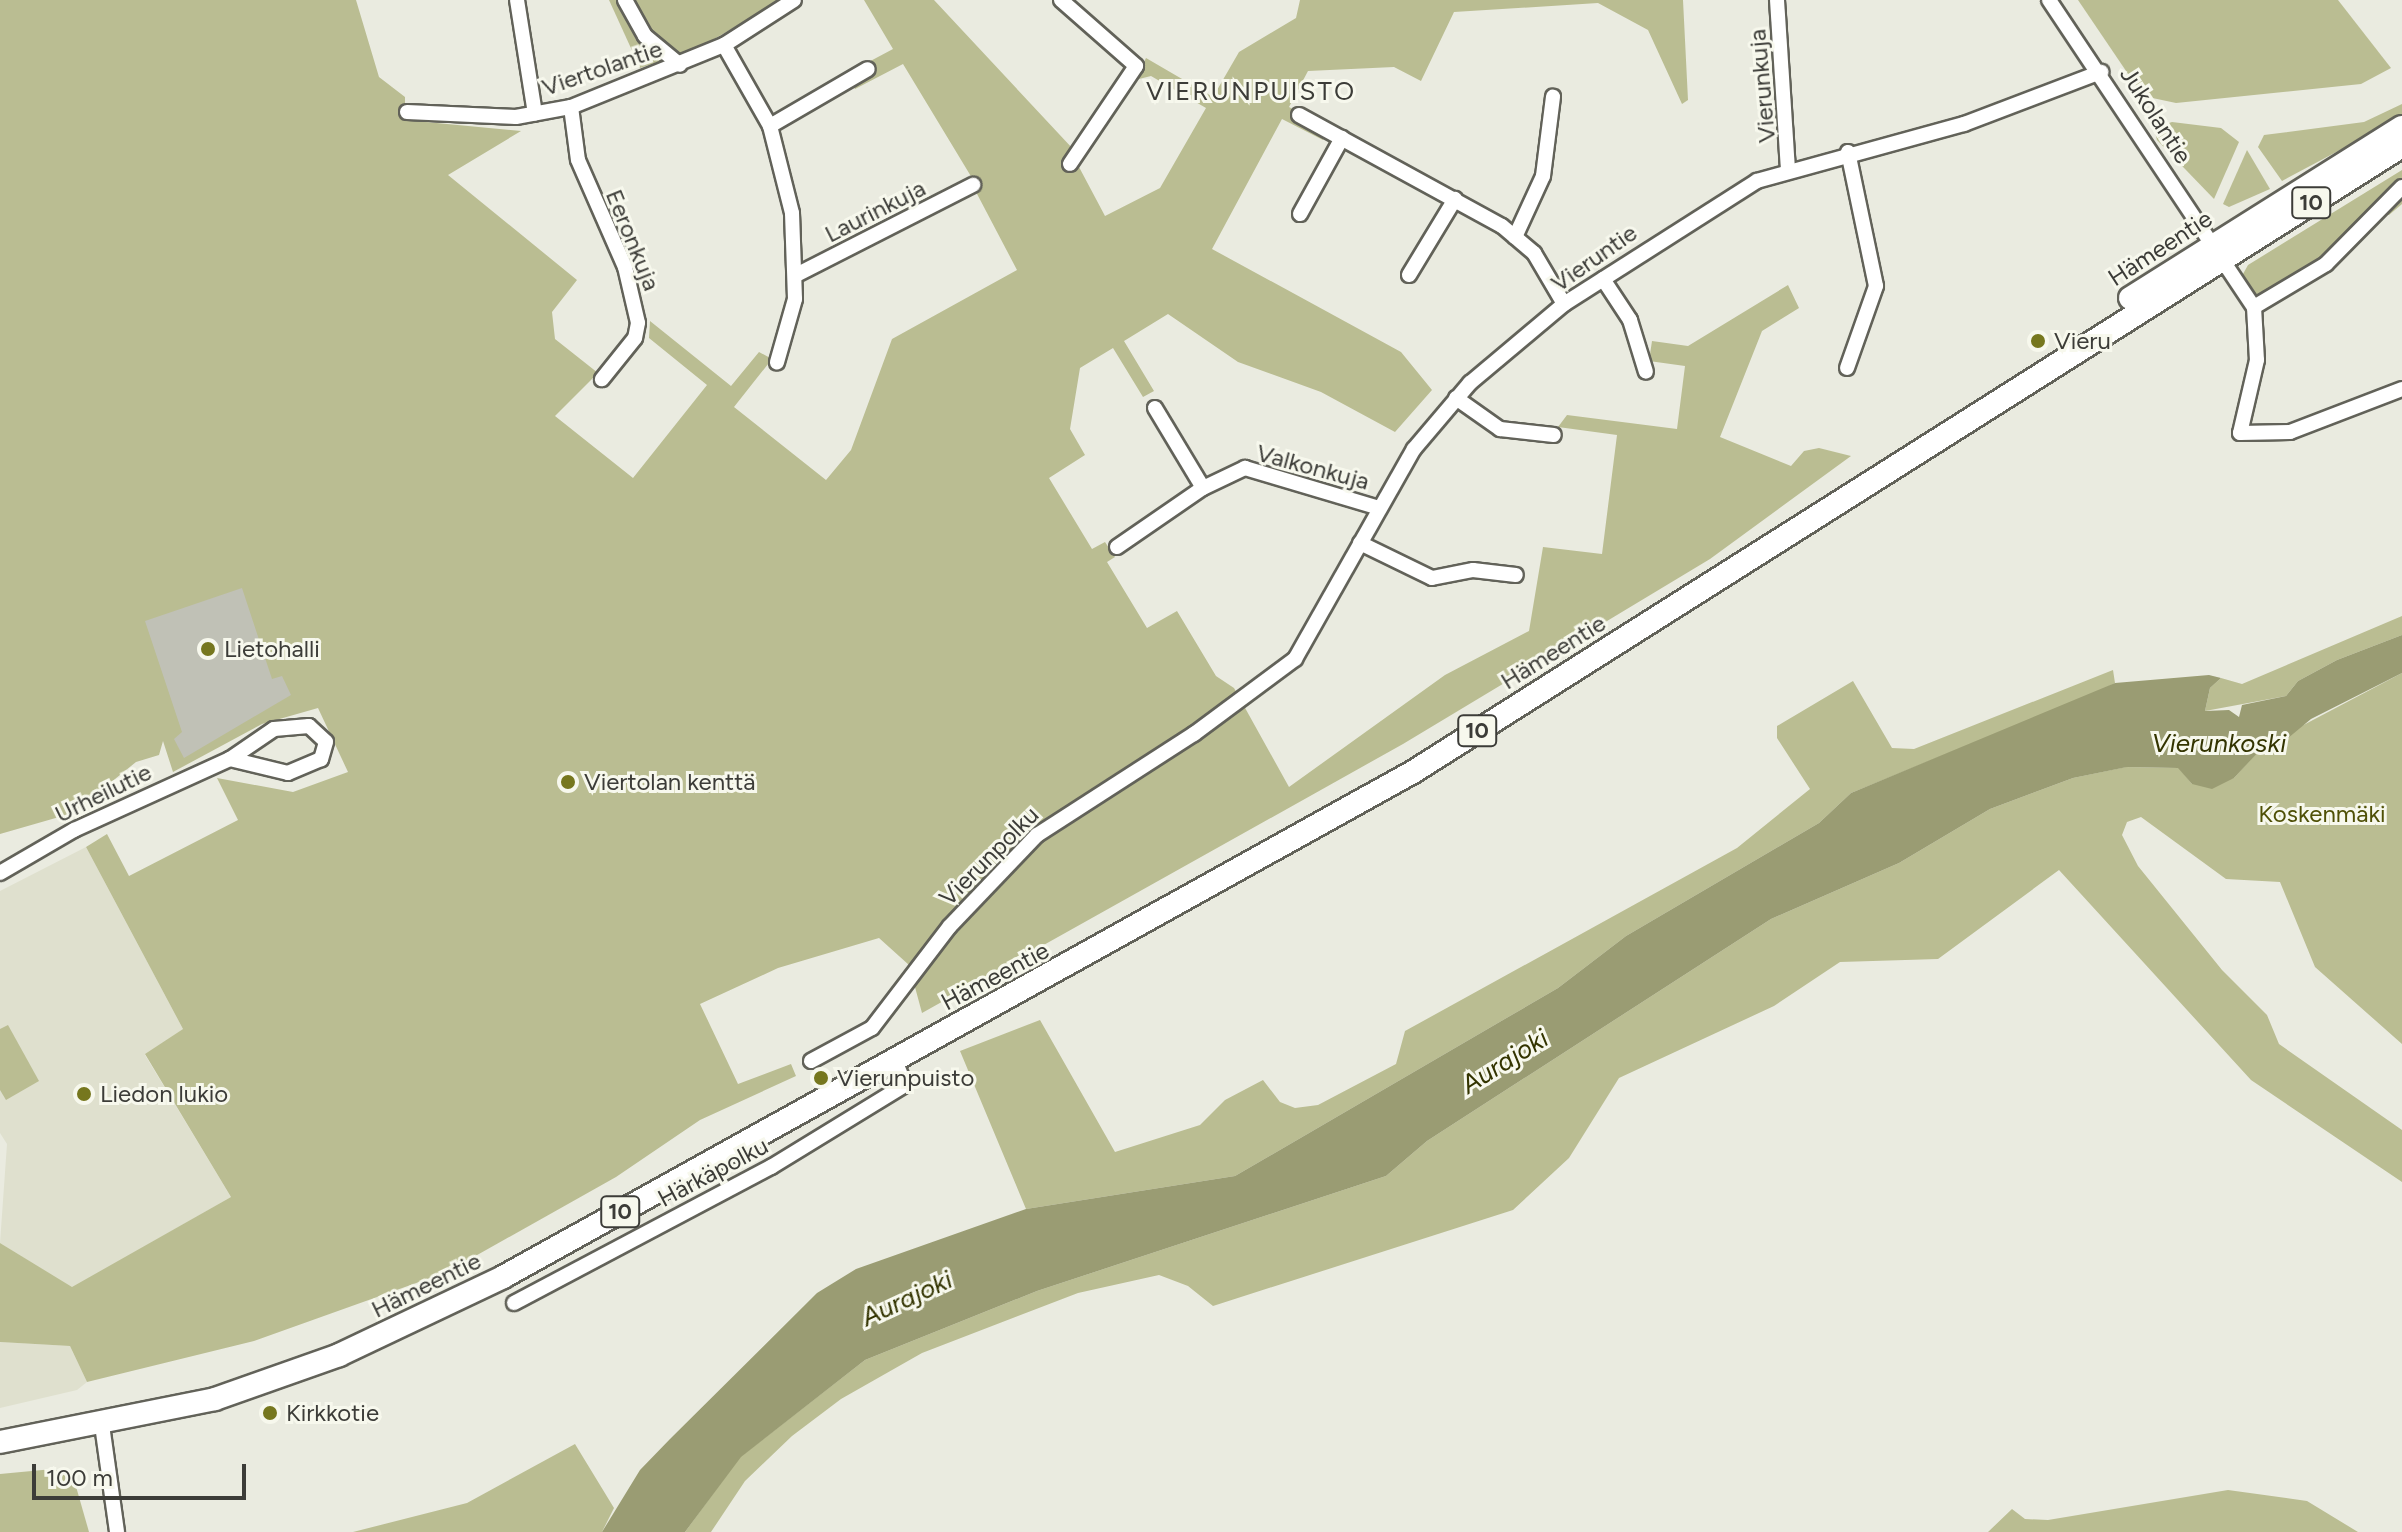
<!DOCTYPE html>
<html>
<head>
<meta charset="utf-8">
<style>
  body { margin:0 }
  #map { position:relative; width:2402px; height:1532px; overflow:hidden; background:#eaebe0; font-family:Figtree,sans-serif }
  div>[style] { position:absolute }
  [style*='--x'] { left:calc(var(--x)*1px); top:calc(var(--y)*1px); width:calc(var(--w)*1px); rotate:calc(var(--a)*1deg) }
  .built>* { inset:0; background:#dfe0ce }
  .green>* { inset:0; background:#babd92 }
  .water>* { inset:0; background:#9a9c73 }
  .building>* { inset:0; background:#c0c1b6 }
  .roads { filter:drop-shadow(2px 0 #626259) drop-shadow(-2px 0 #626259) drop-shadow(0 2px #626259) drop-shadow(0 -2px #626259) }
  .minor>* { height:14px; margin:-7px; padding:0 7px; transform-origin:7px; border-radius:7px; background:#fff }
  .highway>* { height:22px; margin:-11px; padding:0 11px; transform-origin:11px; border-radius:11px; background:#fff }
  .dots>* { width:22px; height:22px; translate:-50% -50%; box-sizing:border-box; border:4px solid #f7f8ed; border-radius:50% }
  span { translate:-50% -50%; white-space:nowrap; text-align:center; line-height:1.15; -webkit-text-stroke:6px #f7f8ed; paint-order:stroke }
  .shield-label span { padding:2px 6px; background:#f7f8ed; border:2px solid; border-radius:6px; -webkit-text-stroke-width:0 }
  .shield-label { font-size:22px; color:#3c3c38; font-weight:700 }
  .street-label { font-size:24px; color:#3c3c38 }
  .poi-label { font-size:24px; color:#3c3c38 }
  .left { translate:0 -50%; text-align:left }
  .park-label { font-size:24px; color:#4f5006 }
  .neighbourhood-label { font-size:26px; color:#3c3c38; letter-spacing:2px }
  .water-label { font-size:26px; color:#333400; font-style:italic }
  .scale { position:absolute; left:32px; top:1464px; width:214px; height:36px; box-sizing:border-box; border:4px solid #3c3c38; border-top:0; padding-left:10px; font-size:24px; line-height:28px; white-space:nowrap; color:#3c3c38; -webkit-text-stroke:6px #f7f8ed; paint-order:stroke }
</style>
</head>
<body>
<div id="map">
  <div class="built">
    <i style="clip-path:polygon(86px 847px,183px 1029px,145px 1055px,231px 1197px,72px 1288px,0 1243px,7px 1144px,0 1133px,0 891px)"></i>
    <i style="clip-path:polygon(0 1342px,70px 1346px,87px 1382px,77px 1390px,0 1408px)"></i>
  </div>
  <div class="green">
    <i style="clip-path:polygon(0 0,356px 0,379px 77px,405px 97px,405px 120px,521px 131px,448px 175px,577px 280px,552px 312px,555px 339px,598px 373px,555px 416px,633px 478px,707px 385px,649px 338px,650px 321px,731px 386px,759px 352px,772px 359px,734px 407px,826px 480px,851px 450px,892px 339px,1017px 270px,976px 192px,943px 208px,972px 178px,903px 64px,855px 89px,846px 74px,893px 49px,864px 0,934px 0,1073px 149px,1095px 139px,1079px 167px,1105px 216px,1160px 188px,1206px 108px,1151px 76px,1135px 80px,1146px 58px,1213px 97px,1239px 52px,1296px 18px,1300px 0,1683px 0,1688px 100px,1682px 104px,1648px 30px,1598px 3px,1454px 12px,1421px 81px,1394px 67px,1308px 71px,1289px 107px,1329px 129px,1323px 140px,1282px 119px,1212px 249px,1401px 352px,1432px 390px,1395px 432px,1321px 392px,1238px 362px,1168px 314px,1124px 341px,1154px 391px,1143px 397px,1113px 348px,1080px 368px,1070px 429px,1085px 455px,1049px 478px,1092px 549px,1105px 542px,1115px 557px,1107px 562px,1147px 628px,1177px 611px,1216px 676px,1234px 688px,1289px 787px,1445px 675px,1529px 631px,1543px 547px,1602px 554px,1617px 435px,1558px 427px,1567px 415px,1677px 429px,1685px 366px,1649px 361px,1652px 341px,1688px 346px,1788px 285px,1799px 308px,1762px 331px,1720px 437px,1791px 466px,1804px 451px,1819px 448px,1851px 456px,1710px 559px,1403px 744px,922px 1013px,909px 965px,879px 938px,778px 968px,700px 1004px,738px 1084px,791px 1064px,796px 1076px,700px 1120px,616px 1177px,447px 1272px,254px 1341px,87px 1382px,70px 1346px,0 1342px,0 1243px,72px 1287px,231px 1197px,145px 1054px,183px 1029px,86px 847px,107px 834px,129px 876px,238px 820px,217px 778px,293px 792px,348px 772px,318px 708px,262px 724px,173px 772px,163px 741px,159px 755px,136px 762px,73px 813px,0 834px)"></i>
    <i style="clip-path:polygon(609px 0,781px 0,697px 49px,640px 68px)"></i>
    <i style="clip-path:polygon(2078px 0,2338px 0,2391px 68px,2361px 84px,2176px 103px,2143px 96px)"></i>
    <i style="clip-path:polygon(2402px 104px,2402px 117px,2282px 181px,2258px 147px,2264px 135px,2364px 122px)"></i>
    <i style="clip-path:polygon(2172px 122px,2221px 128px,2239px 142px,2214px 199px,2157px 140px,2154px 128px)"></i>
    <i style="clip-path:polygon(2247px 150px,2270px 189px,2229px 207px,2223px 204px)"></i>
    <i style="clip-path:polygon(2402px 170px,2402px 204px,2389px 215px,2372px 211px,2326px 264px,2254px 307px,2238px 283px,2248px 265px)"></i>
    <i style="clip-path:polygon(2402px 616px,2402px 635px,2337px 660px,2298px 681px,2286px 696px,2205px 711px,2210px 688px,2221px 678px,2242px 684px)"></i>
    <i style="clip-path:polygon(2113px 670px,2115px 683px,2098px 692px,1851px 793px,1819px 823px,1626px 936px,1558px 988px,1235px 1176px,1026px 1209px,960px 1051px,1040px 1020px,1115px 1152px,1200px 1125px,1225px 1100px,1263px 1080px,1280px 1102px,1295px 1108px,1318px 1105px,1396px 1064px,1405px 1031px,1737px 848px,1810px 789px,1777px 738px,1777px 726px,1853px 681px,1892px 748px,1914px 749px)"></i>
    <i style="clip-path:polygon(2402px 673px,2402px 1044px,2315px 967px,2280px 882px,2226px 879px,2141px 817px,2127px 822px,2122px 835px,2138px 866px,2222px 970px,2267px 1015px,2279px 1044px,2402px 1130px,2402px 1182px,2251px 1080px,2059px 870px,1938px 959px,1840px 962px,1774px 1006px,1619px 1078px,1569px 1158px,1513px 1210px,1213px 1306px,1188px 1286px,1159px 1275px,1078px 1293px,922px 1353px,841px 1399px,792px 1436px,745px 1481px,711px 1532px,685px 1532px,740px 1457px,865px 1360px,1037px 1291px,1386px 1176px,1427px 1141px,1771px 919px,1899px 863px,1990px 809px,2073px 778px,2126px 767px,2179px 768px,2192px 784px,2234px 778px,2262px 747px)"></i>
    <i style="clip-path:polygon(8px 1025px,39px 1081px,6px 1100px,0 1090px,0 1029px)"></i>
    <i style="clip-path:polygon(575px 1444px,614px 1508px,602px 1532px,353px 1532px,467px 1503px)"></i>
    <i style="clip-path:polygon(53px 1469px,73px 1476px,89px 1532px,0 1532px,0 1474px)"></i>
    <i style="clip-path:polygon(2228px 1490px,2307px 1501px,2358px 1532px,1988px 1532px,2012px 1509px,2025px 1519px,2048px 1520px)"></i>
  </div>
  <div class="water">
    <i style="clip-path:polygon(2402px 635px,2402px 673px,2311px 719px,2276px 748px,2262px 748px,2234px 778px,2212px 789px,2192px 784px,2178px 768px,2127px 767px,2073px 778px,1990px 809px,1899px 863px,1771px 919px,1427px 1141px,1386px 1176px,1037px 1291px,865px 1360px,741px 1457px,685px 1532px,602px 1532px,640px 1470px,670px 1439px,817px 1293px,856px 1269px,1026px 1209px,1235px 1176px,1558px 988px,1626px 936px,1819px 823px,1851px 793px,2115px 683px,2209px 675px,2221px 678px,2210px 688px,2205px 711px,2229px 710px,2239px 717px,2242px 705px,2286px 696px,2298px 681px,2337px 660px)"></i>
  </div>
  <div class="building">
    <i style="clip-path:polygon(242px 588px,272px 679px,282px 676px,291px 695px,184px 758px,174px 739px,182px 732px,145px 621px)"></i>
  </div>
  <div class="roads">
    <div class="minor">
      <i style="--x:517;--y:0;--w:115;--a:81"></i>
      <i style="--x:625;--y:0;--w:41;--a:60.9"></i>
      <i style="--x:645;--y:36;--w:45;--a:39.6"></i>
      <i style="--x:1061;--y:0;--w:100;--a:41.3"></i>
      <i style="--x:1136;--y:66;--w:118;--a:124"></i>
      <i style="--x:1777;--y:0;--w:169;--a:86.3"></i>
      <i style="--x:2049;--y:0;--w:369;--a:56.3"></i>
      <i style="--x:2254;--y:307;--w:53;--a:86.8"></i>
      <i style="--x:2257;--y:360;--w:75;--a:103.1"></i>
      <i style="--x:2240;--y:433;--w:50;--a:-1.1"></i>
      <i style="--x:2290;--y:432;--w:120;--a:-21"></i>
      <i style="--x:724;--y:45;--w:93;--a:60.4"></i>
      <i style="--x:770;--y:126;--w:90;--a:75.8"></i>
      <i style="--x:792;--y:213;--w:86;--a:88"></i>
      <i style="--x:795;--y:299;--w:66;--a:105.9"></i>
      <i style="--x:571;--y:107;--w:53;--a:82.5"></i>
      <i style="--x:578;--y:160;--w:117;--a:66.3"></i>
      <i style="--x:625;--y:267;--w:57;--a:76.9"></i>
      <i style="--x:638;--y:323;--w:15;--a:101"></i>
      <i style="--x:635;--y:338;--w:53;--a:128.8"></i>
      <i style="--x:407;--y:112;--w:109;--a:2.6"></i>
      <i style="--x:516;--y:117;--w:56;--a:-10.3"></i>
      <i style="--x:571;--y:107;--w:165;--a:-22.1"></i>
      <i style="--x:724;--y:45;--w:83;--a:-32.7"></i>
      <i style="--x:1299;--y:115;--w:231;--a:28.7"></i>
      <i style="--x:1502;--y:226;--w:42;--a:40.2"></i>
      <i style="--x:1534;--y:253;--w:59;--a:59.5"></i>
      <i style="--x:770;--y:126;--w:113;--a:-30.2"></i>
      <i style="--x:1300;--y:214;--w:87;--a:-61.1"></i>
      <i style="--x:1515;--y:237;--w:67;--a:-65.3"></i>
      <i style="--x:1543;--y:176;--w:80;--a:-82.8"></i>
      <i style="--x:796;--y:275;--w:199;--a:-27"></i>
      <i style="--x:1409;--y:275;--w:89;--a:-58.8"></i>
      <i style="--x:1603;--y:279;--w:49;--a:56.6"></i>
      <i style="--x:1630;--y:320;--w:54;--a:72.9"></i>
      <i style="--x:2254;--y:307;--w:84;--a:-30.8"></i>
      <i style="--x:2326;--y:264;--w:108;--a:-45.4"></i>
      <i style="--x:1847;--y:368;--w:87;--a:-70.5"></i>
      <i style="--x:1876;--y:286;--w:137;--a:-101.8"></i>
      <i style="--x:1456;--y:398;--w:54;--a:35.2"></i>
      <i style="--x:1500;--y:429;--w:54;--a:6.3"></i>
      <i style="--x:1155;--y:408;--w:93;--a:59"></i>
      <i style="--x:1360;--y:543;--w:80;--a:25.9"></i>
      <i style="--x:1432;--y:578;--w:42;--a:-11"></i>
      <i style="--x:1473;--y:570;--w:43;--a:6.6"></i>
      <i style="--x:1117;--y:547;--w:104;--a:-34.5"></i>
      <i style="--x:1203;--y:488;--w:47;--a:-25.5"></i>
      <i style="--x:1245;--y:468;--w:137;--a:16.6"></i>
      <i style="--x:0;--y:873;--w:86;--a:-30.2"></i>
      <i style="--x:74;--y:830;--w:171;--a:-24.5"></i>
      <i style="--x:230;--y:759;--w:53;--a:-34.3"></i>
      <i style="--x:274;--y:729;--w:35;--a:-5"></i>
      <i style="--x:309;--y:726;--w:23;--a:43"></i>
      <i style="--x:326;--y:742;--w:18;--a:106"></i>
      <i style="--x:321;--y:759;--w:36;--a:157"></i>
      <i style="--x:288;--y:773;--w:60;--a:-166.4"></i>
      <i style="--x:811;--y:1061;--w:69;--a:-28.4"></i>
      <i style="--x:872;--y:1028;--w:128;--a:-52.6"></i>
      <i style="--x:950;--y:926;--w:126;--a:-46.3"></i>
      <i style="--x:1037;--y:835;--w:187;--a:-32.8"></i>
      <i style="--x:1194;--y:734;--w:126;--a:-36.6"></i>
      <i style="--x:1295;--y:659;--w:241;--a:-60.5"></i>
      <i style="--x:1414;--y:449;--w:87;--a:-49.7"></i>
      <i style="--x:1470;--y:383;--w:123;--a:-40"></i>
      <i style="--x:1564;--y:304;--w:229;--a:-32.5"></i>
      <i style="--x:1757;--y:181;--w:215;--a:-15.4"></i>
      <i style="--x:1964;--y:124;--w:147;--a:-20.8"></i>
      <i style="--x:514;--y:1303;--w:291;--a:-27.9"></i>
      <i style="--x:771;--y:1167;--w:157;--a:-31.5"></i>
      <i style="--x:905;--y:1085;--w:27;--a:-112"></i>
      <i style="--x:102;--y:1425;--w:108;--a:82"></i>
    </div>
    <div class="highway">
      <i style="--x:2130;--y:298;--w:321;--a:-32.2"></i>
      <i style="--x:0;--y:1442;--w:219;--a:-11.3"></i>
      <i style="--x:215;--y:1399;--w:132;--a:-19.5"></i>
      <i style="--x:339;--y:1355;--w:182;--a:-25.4"></i>
      <i style="--x:503;--y:1277;--w:1041;--a:-29.03"></i>
      <i style="--x:1413;--y:772;--w:1170;--a:-32.33"></i>
    </div>
  </div>
  <div class="dots">
    <i style="left:2038px;top:341px;background:#76771e"></i>
    <i style="left:208px;top:649px;background:#76771e"></i>
    <i style="left:568px;top:782px;background:#76771e"></i>
    <i style="left:821px;top:1078px;background:#76771e"></i>
    <i style="left:84px;top:1094px;background:#76771e"></i>
    <i style="left:270px;top:1413px;background:#76771e"></i>
  </div>
  <div class="shield-label">
    <span style="left:2311px;top:203px">10</span>
    <span style="left:1477px;top:731px">10</span>
    <span style="left:620px;top:1212px">10</span>
  </div>
  <div class="street-label">
    <span style="left:602px;top:68px;rotate:-19deg">Viertolantie</span>
    <span style="left:1762px;top:86px;rotate:-95deg">Vierunkuja</span>
    <span style="left:2156px;top:115px;rotate:57deg">Jukolantie</span>
    <span style="left:875px;top:211px;rotate:-27deg">Laurinkuja</span>
    <span style="left:633px;top:240px;rotate:68deg">Eeronkuja</span>
    <span style="left:2160px;top:248px;rotate:-33deg">Hämeentie</span>
    <span style="left:1594px;top:258px;rotate:-35deg">Vieruntie</span>
    <span style="left:1313px;top:467px;rotate:15deg">Valkonkuja</span>
    <span style="left:1553px;top:652px;rotate:-32deg">Hämeentie</span>
    <span style="left:103px;top:793px;rotate:-26deg">Urheilutie</span>
    <span style="left:989px;top:856px;rotate:-45deg">Vierunpolku</span>
    <span style="left:995px;top:976px;rotate:-28deg">Hämeentie</span>
    <span style="left:713px;top:1172px;rotate:-28deg">Härkäpolku</span>
    <span style="left:426px;top:1285px;rotate:-26deg">Hämeentie</span>
  </div>
  <div class="poi-label">
    <span class="left" style="left:2054px;top:341px">Vieru</span>
    <span class="left" style="left:224px;top:649px">Lietohalli</span>
    <span class="left" style="left:584px;top:782px">Viertolan kenttä</span>
    <span class="left" style="left:837px;top:1078px">Vierunpuisto</span>
    <span class="left" style="left:100px;top:1094px">Liedon lukio</span>
    <span class="left" style="left:286px;top:1413px">Kirkkotie</span>
  </div>
  <div class="park-label">
    <span style="left:2322px;top:814px">Koskenmäki</span>
  </div>
  <div class="neighbourhood-label">
    <span style="left:1251px;top:92px">VIERUNPUISTO</span>
  </div>
  <div class="water-label">
    <span style="left:2219px;top:744px">Vierunkoski</span>
    <span style="left:1505px;top:1062px;rotate:-32deg">Aurajoki</span>
    <span style="left:907px;top:1299px;rotate:-25deg">Aurajoki</span>
  </div>
  <div class="scale">100 m</div>
</div>
</body>
</html>
